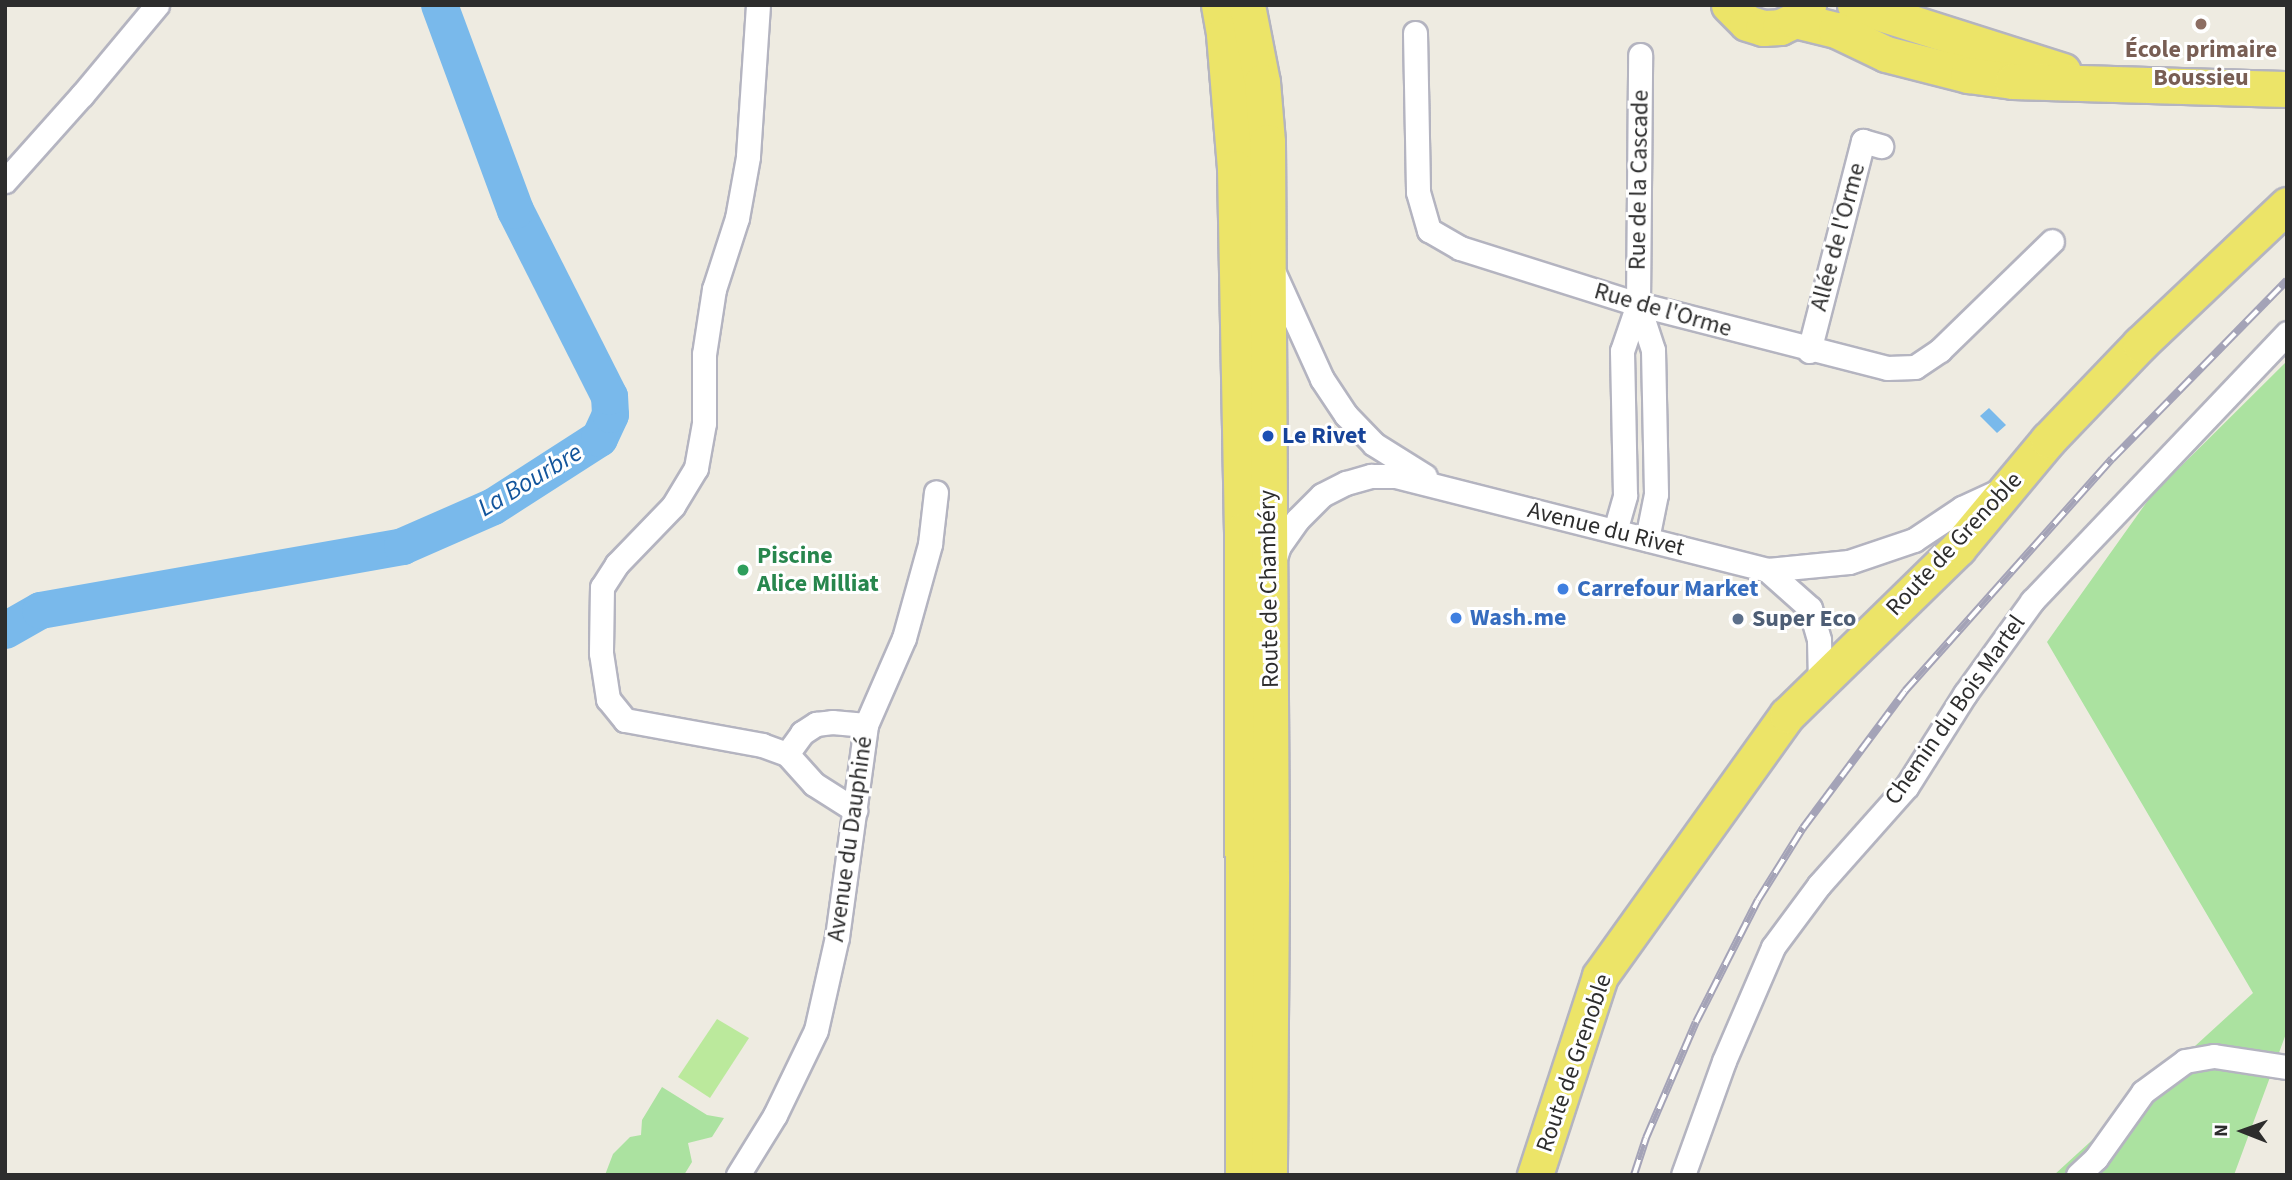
<!DOCTYPE html>
<html>
<head>
<meta charset="utf-8">
<style>
  body { margin:0 }
  #map { position:relative; width:2292px; height:1180px; overflow:hidden; background:#eeebe1; font-family:"Source Sans 3",sans-serif }
  div>[style] { position:absolute }
  [style*='--x'] { left:calc(var(--x)*1px); top:calc(var(--y)*1px); width:calc(var(--w)*1px); rotate:calc(var(--a)*1deg) }
  .green>* { inset:0; background:#abe2a0 }
  .pitch>* { inset:0; background:#bbe99c }
  .water>* { inset:0; background:#79b9eb }
  .river>* { height:37px; margin:-18.5px; padding:0 18.5px; transform-origin:18.5px; border-radius:18.5px; background:#79b9eb }
  .roads { filter:drop-shadow(2px 0 #b4b4c0) drop-shadow(-2px 0 #b4b4c0) drop-shadow(0 2px #b4b4c0) drop-shadow(0 -2px #b4b4c0) }
  .minor>* { height:23px; margin:-11.5px; padding:0 11.5px; transform-origin:11.5px; border-radius:11.5px; background:#fff }
  .primary>* { height:35px; margin:-17.5px; padding:0 17.5px; transform-origin:17.5px; border-radius:17.5px; background:#ece468 }
  .rail>* { height:8px; margin-top:-4px; transform-origin:0; background:repeating-linear-gradient(90deg,#fff 0 16px,#a4a3b7 0 32px); box-sizing:border-box; border-block:2px solid #a4a3b7 }
  .dots>* { width:19px; height:19px; translate:-50% -50%; box-sizing:border-box; border:4px solid #fff; border-radius:50% }
  span { translate:-50% -50%; white-space:nowrap; text-align:center; line-height:1.15; -webkit-text-stroke:6px #fff; paint-order:stroke }
  .education-label { font-size:24px; color:#785e54; font-weight:700 }
  .street-label { font-size:24px; color:#2d2d2d }
  .transit-label { font-size:24px; color:#164399; font-weight:700 }
  .left { translate:0 -50%; text-align:left }
  .leisure-label { font-size:24px; color:#27864d; font-weight:700 }
  .shop-label { font-size:24px; color:#366cbe; font-weight:700 }
  .service-label { font-size:24px; color:#4e5e75; font-weight:700 }
  .water-label { font-size:26px; color:#13559c; font-style:italic }
  .frame { position:absolute; inset:0; border:7px solid #2d2d2d; pointer-events:none }
  .north { position:absolute; left:2208px; top:1096px; width:70px; height:70px; -webkit-text-stroke:5px #fff; paint-order:stroke; rotate:271deg; font-size:19px; font-weight:700; line-height:28px; text-align:center; color:#2d2d2d }
  .north::after { content:''; display:block; margin:auto; width:24px; height:32px; background:#2d2d2d; clip-path:polygon(50% 0,100% 100%,50% 72%,0 100%) }
</style>
</head>
<body>
<div id="map">
  <div class="green">
    <i style="clip-path:polygon(2287px 361px,2287px 1031px,2234px 1175px,2054px 1175px,2253px 993px,2047px 642px,2151px 496px)"></i>
    <i style="clip-path:polygon(662px 1087px,707px 1115px,724px 1118px,712px 1137px,688px 1143px,692px 1162px,684px 1175px,605px 1175px,613px 1154px,630px 1137px,641px 1135px,642px 1120px)"></i>
  </div>
  <div class="pitch">
    <i style="clip-path:polygon(717px 1019px,749px 1038px,710px 1098px,678px 1077px)"></i>
  </div>
  <div class="water">
    <i style="clip-path:polygon(1989px 408px,2006px 425px,1997px 433px,1980px 416px)"></i>
  </div>
  <div class="river">
    <i style="--x:5;--y:630;--w:40;--a:-29.7"></i>
    <i style="--x:40;--y:610;--w:368;--a:-10"></i>
    <i style="--x:402;--y:546;--w:99;--a:-23.7"></i>
    <i style="--x:493;--y:506;--w:126;--a:-32.7"></i>
    <i style="--x:599;--y:438;--w:26;--a:-65"></i>
    <i style="--x:610;--y:414;--w:18;--a:-93"></i>
    <i style="--x:609;--y:396;--w:208;--a:-116.8"></i>
    <i style="--x:515;--y:210;--w:219;--a:-110.3"></i>
  </div>
  <div class="roads">
    <div class="minor">
      <i style="--x:758;--y:5;--w:152;--a:93.8"></i>
      <i style="--x:748;--y:157;--w:62;--a:100.2"></i>
      <i style="--x:737;--y:218;--w:75;--a:107.9"></i>
      <i style="--x:714;--y:289;--w:66;--a:98.7"></i>
      <i style="--x:704;--y:354;--w:69;--a:90"></i>
      <i style="--x:704;--y:423;--w:46;--a:100.1"></i>
      <i style="--x:696;--y:468;--w:44;--a:121.2"></i>
      <i style="--x:673;--y:506;--w:81;--a:134"></i>
      <i style="--x:617;--y:564;--w:27;--a:123"></i>
      <i style="--x:602;--y:587;--w:66;--a:90.9"></i>
      <i style="--x:601;--y:653;--w:47;--a:81.3"></i>
      <i style="--x:608;--y:699;--w:27;--a:51"></i>
      <i style="--x:625;--y:720;--w:139;--a:10.3"></i>
      <i style="--x:762;--y:745;--w:27;--a:20"></i>
      <i style="--x:787;--y:754;--w:40;--a:48"></i>
      <i style="--x:814;--y:784;--w:49;--a:32.4"></i>
      <i style="--x:1415;--y:33;--w:159;--a:88.9"></i>
      <i style="--x:1418;--y:192;--w:40;--a:74"></i>
      <i style="--x:1429;--y:230;--w:36;--a:30"></i>
      <i style="--x:1460;--y:248;--w:187;--a:17.5"></i>
      <i style="--x:1638;--y:304;--w:257;--a:14.4"></i>
      <i style="--x:1887;--y:368;--w:28;--a:-2"></i>
      <i style="--x:1915;--y:367;--w:30;--a:-34"></i>
      <i style="--x:1940;--y:350;--w:156;--a:-44.2"></i>
      <i style="--x:5;--y:181;--w:115;--a:-48.2"></i>
      <i style="--x:82;--y:95;--w:117;--a:-50.2"></i>
      <i style="--x:1274;--y:273;--w:116;--a:65.6"></i>
      <i style="--x:1322;--y:379;--w:43;--a:56.3"></i>
      <i style="--x:1346;--y:415;--w:40;--a:46"></i>
      <i style="--x:1374;--y:444;--w:60;--a:32.1"></i>
      <i style="--x:1638;--y:304;--w:48;--a:71.9"></i>
      <i style="--x:1653;--y:350;--w:144;--a:88.8"></i>
      <i style="--x:1656;--y:494;--w:46;--a:101.3"></i>
      <i style="--x:1809;--y:351;--w:217;--a:-75.6"></i>
      <i style="--x:1863;--y:141;--w:19;--a:16"></i>
      <i style="--x:1615;--y:531;--w:37;--a:-74"></i>
      <i style="--x:1625;--y:495;--w:144;--a:-91.2"></i>
      <i style="--x:1622;--y:351;--w:50;--a:-71.2"></i>
      <i style="--x:1638;--y:304;--w:249;--a:-89.5"></i>
      <i style="--x:1274;--y:561;--w:16;--a:-72"></i>
      <i style="--x:1279;--y:546;--w:32;--a:-55"></i>
      <i style="--x:1297;--y:520;--w:35;--a:-45"></i>
      <i style="--x:1322;--y:495;--w:27;--a:-27"></i>
      <i style="--x:1346;--y:483;--w:26;--a:-16"></i>
      <i style="--x:1371;--y:476;--w:25;--a:0"></i>
      <i style="--x:1396;--y:476;--w:383;--a:14.2"></i>
      <i style="--x:1767;--y:570;--w:82;--a:-5.6"></i>
      <i style="--x:1849;--y:562;--w:69;--a:-18.7"></i>
      <i style="--x:1914;--y:540;--w:58;--a:-33.7"></i>
      <i style="--x:1962;--y:508;--w:43;--a:-24.8"></i>
      <i style="--x:1767;--y:570;--w:57;--a:41.5"></i>
      <i style="--x:1810;--y:608;--w:33;--a:74"></i>
      <i style="--x:1819;--y:640;--w:42;--a:88.6"></i>
      <i style="--x:787;--y:754;--w:26;--a:-54"></i>
      <i style="--x:802;--y:733;--w:17;--a:-33"></i>
      <i style="--x:816;--y:724;--w:16;--a:-7"></i>
      <i style="--x:832;--y:722;--w:34;--a:5"></i>
      <i style="--x:738;--y:1175;--w:70;--a:-58.3"></i>
      <i style="--x:775;--y:1115;--w:94;--a:-64.2"></i>
      <i style="--x:816;--y:1030;--w:95;--a:-77.3"></i>
      <i style="--x:837;--y:937;--w:214;--a:-82.2"></i>
      <i style="--x:866;--y:725;--w:95;--a:-66.4"></i>
      <i style="--x:904;--y:638;--w:98;--a:-74.5"></i>
      <i style="--x:930;--y:544;--w:52;--a:-83.4"></i>
      <i style="--x:1683;--y:1175;--w:121;--a:-70.2"></i>
      <i style="--x:1724;--y:1061;--w:124;--a:-66.7"></i>
      <i style="--x:1773;--y:947;--w:77;--a:-53.4"></i>
      <i style="--x:1819;--y:885;--w:132;--a:-48.4"></i>
      <i style="--x:1907;--y:786;--w:109;--a:-57.8"></i>
      <i style="--x:1965;--y:694;--w:115;--a:-54.2"></i>
      <i style="--x:2032;--y:601;--w:370;--a:-46.4"></i>
      <i style="--x:2078;--y:1175;--w:25;--a:-43"></i>
      <i style="--x:2096;--y:1158;--w:81;--a:-54.5"></i>
      <i style="--x:2143;--y:1092;--w:52;--a:-36.4"></i>
      <i style="--x:2185;--y:1061;--w:29;--a:-10"></i>
      <i style="--x:2214;--y:1056;--w:74;--a:8.6"></i>
    </div>
    <div class="primary">
      <i style="--x:1219;--y:5;--w:29;--a:80"></i>
      <i style="--x:1224;--y:34;--w:134;--a:85.3"></i>
      <i style="--x:1235;--y:168;--w:363;--a:88.9"></i>
      <i style="--x:1242;--y:531;--w:644;--a:89.91"></i>
      <i style="--x:1247;--y:5;--w:78;--a:79"></i>
      <i style="--x:1262;--y:82;--w:60;--a:85.2"></i>
      <i style="--x:1267;--y:142;--w:736;--a:89.69"></i>
      <i style="--x:1271;--y:878;--w:297;--a:90.4"></i>
      <i style="--x:1729;--y:5;--w:25;--a:45"></i>
      <i style="--x:1747;--y:23;--w:17;--a:17"></i>
      <i style="--x:1763;--y:28;--w:17;--a:-3"></i>
      <i style="--x:1780;--y:27;--w:17;--a:-25"></i>
      <i style="--x:1795;--y:20;--w:20;--a:-49"></i>
      <i style="--x:1855;--y:5;--w:218;--a:17.6"></i>
      <i style="--x:1795;--y:20;--w:42;--a:13.7"></i>
      <i style="--x:1836;--y:30;--w:55;--a:25.6"></i>
      <i style="--x:1886;--y:54;--w:85;--a:14.4"></i>
      <i style="--x:1968;--y:75;--w:45;--a:7.6"></i>
      <i style="--x:2013;--y:81;--w:274;--a:1.7"></i>
      <i style="--x:1535;--y:1175;--w:209;--a:-71.9"></i>
      <i style="--x:1600;--y:976;--w:321;--a:-54.4"></i>
      <i style="--x:1787;--y:715;--w:239;--a:-44.3"></i>
      <i style="--x:1958;--y:548;--w:141;--a:-50.2"></i>
      <i style="--x:2048;--y:440;--w:133;--a:-46.2"></i>
      <i style="--x:2140;--y:344;--w:202;--a:-43.4"></i>
    </div>
  </div>
  <div class="rail">
    <i style="--x:1634;--y:1175;--w:39;--a:-72"></i>
    <i style="--x:1646;--y:1138;--w:126;--a:-66.7"></i>
    <i style="--x:1696;--y:1022;--w:137;--a:-63.1"></i>
    <i style="--x:1758;--y:900;--w:85;--a:-58"></i>
    <i style="--x:1803;--y:828;--w:171;--a:-53.3"></i>
    <i style="--x:1905;--y:691;--w:311;--a:-48.3"></i>
    <i style="--x:2112;--y:459;--w:250;--a:-45.6"></i>
  </div>
  <div class="dots">
    <i style="left:2201px;top:24px;background:#8d6e63"></i>
    <i style="left:1268px;top:436px;background:#1a4fb4"></i>
    <i style="left:743px;top:570px;background:#2e9e5b"></i>
    <i style="left:1563px;top:589px;background:#3f7fe0"></i>
    <i style="left:1456px;top:618px;background:#3f7fe0"></i>
    <i style="left:1738px;top:619px;background:#5c6f8a"></i>
  </div>
  <div class="education-label">
    <span style="left:2201px;top:64px">École primaire<br>Boussieu</span>
  </div>
  <div class="street-label">
    <span style="left:1639px;top:180px;rotate:-89deg">Rue de la Cascade</span>
    <span style="left:1838px;top:237px;rotate:-75deg">Allée de l'Orme</span>
    <span style="left:1663px;top:310px;rotate:16deg">Rue de l'Orme</span>
    <span style="left:1606px;top:529px;rotate:14deg">Avenue du Rivet</span>
    <span style="left:1954px;top:544px;rotate:-47deg">Route de Grenoble</span>
    <span style="left:1269px;top:589px;rotate:-91deg">Route de Chambéry</span>
    <span style="left:1955px;top:710px;rotate:-55deg">Chemin du Bois Martel</span>
    <span style="left:850px;top:839px;rotate:-82deg">Avenue du Dauphiné</span>
    <span style="left:1574px;top:1063px;rotate:-71deg">Route de Grenoble</span>
  </div>
  <div class="transit-label">
    <span class="left" style="left:1282px;top:436px">Le Rivet</span>
  </div>
  <div class="leisure-label">
    <span class="left" style="left:757px;top:570px">Piscine<br>Alice Milliat</span>
  </div>
  <div class="shop-label">
    <span class="left" style="left:1577px;top:589px">Carrefour Market</span>
    <span class="left" style="left:1470px;top:618px">Wash.me</span>
  </div>
  <div class="service-label">
    <span class="left" style="left:1752px;top:619px">Super Eco</span>
  </div>
  <div class="water-label">
    <span style="left:530px;top:480px;rotate:-31deg">La Bourbre</span>
  </div>
  <div class="frame"></div>
  <div class="north">N</div>
</div>
</body>
</html>
